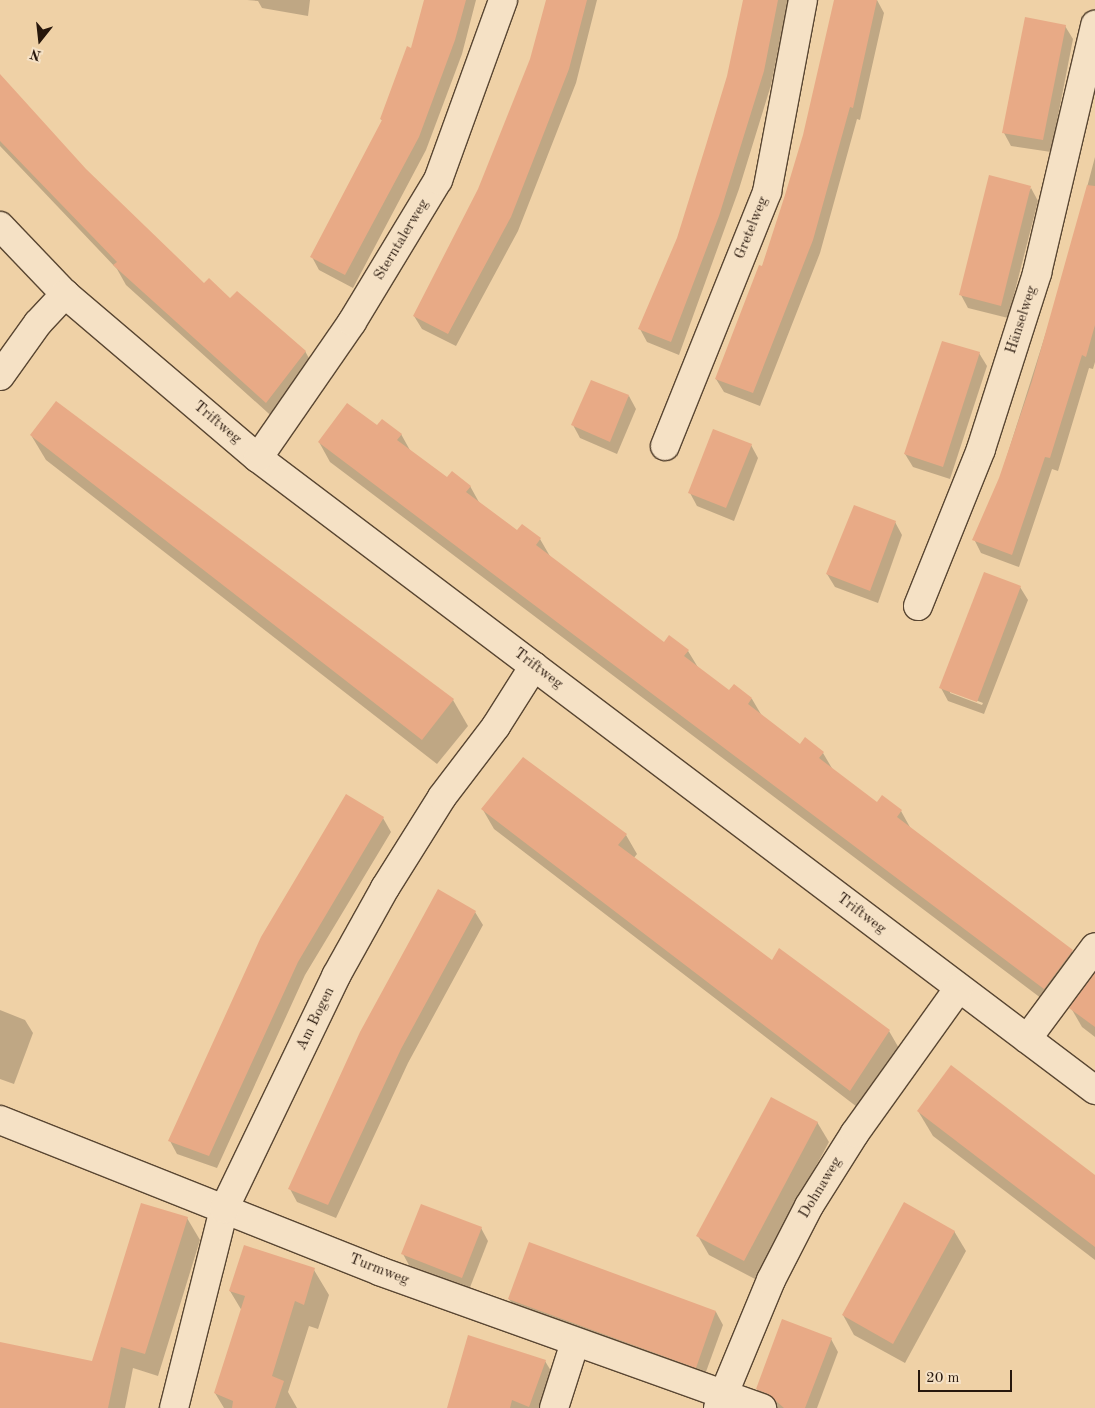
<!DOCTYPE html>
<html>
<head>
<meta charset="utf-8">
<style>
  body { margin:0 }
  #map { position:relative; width:1095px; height:1408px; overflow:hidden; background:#efd1a6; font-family:"Old Standard TT",serif }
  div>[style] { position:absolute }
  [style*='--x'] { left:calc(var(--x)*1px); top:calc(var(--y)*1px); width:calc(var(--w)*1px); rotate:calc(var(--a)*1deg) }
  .shadow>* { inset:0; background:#0003 }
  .building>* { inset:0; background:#e8aa86 }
  .roads { filter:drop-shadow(1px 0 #594632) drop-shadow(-1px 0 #594632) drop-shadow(0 1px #594632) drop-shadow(0 -1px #594632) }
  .minor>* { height:28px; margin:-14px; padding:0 14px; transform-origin:14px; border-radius:14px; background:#f5e1c5 }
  span { translate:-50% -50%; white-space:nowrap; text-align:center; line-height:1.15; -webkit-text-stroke:4px #f5e1c5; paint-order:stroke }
  .street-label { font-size:15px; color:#27170c }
  .north { position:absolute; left:15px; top:15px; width:50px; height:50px; -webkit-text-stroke:4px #f5e1c5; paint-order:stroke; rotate:196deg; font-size:14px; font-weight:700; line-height:20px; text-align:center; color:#27170c }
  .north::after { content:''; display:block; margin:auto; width:18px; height:22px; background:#27170c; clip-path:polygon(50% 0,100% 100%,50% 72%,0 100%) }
  .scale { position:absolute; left:918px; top:1370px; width:94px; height:22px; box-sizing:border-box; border:2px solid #27170c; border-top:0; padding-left:6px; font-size:15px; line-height:18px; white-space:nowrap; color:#27170c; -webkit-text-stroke:4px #f5e1c5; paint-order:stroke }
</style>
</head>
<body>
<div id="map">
  <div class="shadow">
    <i style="clip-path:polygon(247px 0,310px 0,308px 16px,262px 8px,258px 1px)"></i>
    <i style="clip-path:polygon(425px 0,476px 0,462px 54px,426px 150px,353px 288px,319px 270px,312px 257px,383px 122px,381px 119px,412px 50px)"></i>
    <i style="clip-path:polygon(547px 0,597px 0,576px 83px,518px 231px,456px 346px,422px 329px,414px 316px,480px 189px,531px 60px)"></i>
    <i style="clip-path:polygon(744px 0,788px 0,771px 85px,739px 189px,679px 355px,647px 342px,640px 329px,678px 239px,728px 77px)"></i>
    <i style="clip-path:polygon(835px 0,877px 0,884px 13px,860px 120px,857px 119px,820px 253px,760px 406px,724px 392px,716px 379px,762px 268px,805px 136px)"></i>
    <i style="clip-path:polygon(1065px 26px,1073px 39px,1051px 152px,1011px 146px,1004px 133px)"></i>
    <i style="clip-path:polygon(0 76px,85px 170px,204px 285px,305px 351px,316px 371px,278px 422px,126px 285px,117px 269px,0 146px)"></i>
    <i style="clip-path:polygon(1095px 157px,1095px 362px,1093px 369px,1089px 368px,1058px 471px,1052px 469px,1019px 567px,981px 553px,974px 539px,1000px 478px,1062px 282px)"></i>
    <i style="clip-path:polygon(1031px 188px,1038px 201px,1008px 318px,968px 308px,961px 295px)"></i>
    <i style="clip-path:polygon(979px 353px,987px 366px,950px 479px,913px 467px,905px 454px)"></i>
    <i style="clip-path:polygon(629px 396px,636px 409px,617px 454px,580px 438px,573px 425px)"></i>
    <i style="clip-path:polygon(57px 403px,453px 700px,468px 726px,437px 764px,46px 460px,31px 435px)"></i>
    <i style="clip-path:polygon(377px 427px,401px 434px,411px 452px,447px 479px,470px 486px,480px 504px,518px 532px,540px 539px,551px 558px,664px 643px,688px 651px,699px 669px,729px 692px,752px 699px,762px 716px,800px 745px,823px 753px,833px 770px,877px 804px,901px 811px,911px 829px,1072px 951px,1084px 970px,1054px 1008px,330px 462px,319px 442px)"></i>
    <i style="clip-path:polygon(751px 445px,758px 458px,734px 521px,697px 506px,690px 493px)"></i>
    <i style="clip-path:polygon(895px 522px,902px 535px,878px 603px,835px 587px,827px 574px)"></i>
    <i style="clip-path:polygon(evenodd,1020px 587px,1028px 600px,984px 714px,948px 701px,941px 688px,1020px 587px,950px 690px,983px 703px,982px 705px,950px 693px,950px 690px)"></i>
    <i style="clip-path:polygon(483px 810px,626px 835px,637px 854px,633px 859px,772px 962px,889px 1031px,900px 1050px,861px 1110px,494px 829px)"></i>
    <i style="clip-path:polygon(383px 818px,391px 832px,305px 975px,217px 1168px,177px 1154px,170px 1141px)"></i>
    <i style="clip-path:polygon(475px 912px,483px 925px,408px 1063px,336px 1218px,297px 1202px,290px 1189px)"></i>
    <i style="clip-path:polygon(1095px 975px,1095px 1037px,1082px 1027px,1071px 1008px)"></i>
    <i style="clip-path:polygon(0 1010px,25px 1020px,33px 1033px,14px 1084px,0 1079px)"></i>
    <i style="clip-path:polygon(918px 1111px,1095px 1176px,1095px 1260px,933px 1136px)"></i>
    <i style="clip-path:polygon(817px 1122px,829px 1142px,755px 1279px,709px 1255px,698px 1236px)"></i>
    <i style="clip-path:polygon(187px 1218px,200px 1240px,158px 1376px,133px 1368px,125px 1408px,0 1408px,0 1343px,93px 1363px)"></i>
    <i style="clip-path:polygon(481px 1228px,488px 1241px,469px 1290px,410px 1267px,403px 1254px)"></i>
    <i style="clip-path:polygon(954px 1231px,966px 1251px,905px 1363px,854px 1335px,843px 1315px)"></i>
    <i style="clip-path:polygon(314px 1270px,329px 1295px,318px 1329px,309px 1326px,288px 1392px,297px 1408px,224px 1408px,215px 1393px,242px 1311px,230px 1291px)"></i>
    <i style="clip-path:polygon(509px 1299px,716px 1312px,723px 1325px,703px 1380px,517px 1312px)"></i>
    <i style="clip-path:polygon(831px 1339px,838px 1352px,817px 1408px,777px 1408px,765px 1402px,757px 1389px)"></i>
    <i style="clip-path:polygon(545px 1361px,560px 1386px,552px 1408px,449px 1408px)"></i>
  </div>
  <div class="building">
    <i style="clip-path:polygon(424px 0,466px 0,455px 40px,419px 137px,345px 275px,310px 257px,382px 120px,380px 119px,407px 46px,411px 48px)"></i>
    <i style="clip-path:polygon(546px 0,587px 0,569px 69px,511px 217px,448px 334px,413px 316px,478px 189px,530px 59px)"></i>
    <i style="clip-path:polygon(743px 0,778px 0,764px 71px,719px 216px,671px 342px,638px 329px,677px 238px,706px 145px,727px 76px)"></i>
    <i style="clip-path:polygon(834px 0,877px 0,853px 108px,850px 107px,813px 240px,753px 393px,715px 379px,759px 265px,762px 266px,785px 195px,803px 135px)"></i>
    <i style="clip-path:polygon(1025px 17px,1066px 25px,1043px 140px,1002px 133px)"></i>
    <i style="clip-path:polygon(0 74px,86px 169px,204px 283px,209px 278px,230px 298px,237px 291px,306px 351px,266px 403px,113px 265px,117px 262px,0 141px)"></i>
    <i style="clip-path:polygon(989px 175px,1031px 186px,1001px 306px,959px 295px)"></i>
    <i style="clip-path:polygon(1087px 185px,1095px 186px,1095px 325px,1086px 357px,1082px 355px,1050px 458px,1045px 457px,1012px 555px,972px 540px,999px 478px,1032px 381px)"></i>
    <i style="clip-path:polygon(942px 341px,980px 352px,943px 467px,904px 454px)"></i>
    <i style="clip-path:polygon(591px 380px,629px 395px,610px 442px,571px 425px)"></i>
    <i style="clip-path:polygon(56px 401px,454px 699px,422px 740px,30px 435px)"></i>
    <i style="clip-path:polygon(347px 403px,377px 425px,382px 419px,402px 434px,397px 440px,447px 477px,452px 471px,471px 486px,466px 492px,517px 530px,522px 524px,541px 538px,536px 545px,664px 642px,669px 635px,689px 650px,684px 656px,729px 690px,734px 684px,752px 698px,748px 704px,800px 744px,805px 737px,824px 752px,819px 758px,877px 802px,882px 795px,902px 810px,897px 817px,1073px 950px,1044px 989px,318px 442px)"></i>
    <i style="clip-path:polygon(713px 429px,752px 444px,726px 508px,688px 493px)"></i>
    <i style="clip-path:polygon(854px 505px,896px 521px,870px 591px,826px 574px)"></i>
    <i style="clip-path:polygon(984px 572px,1021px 586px,977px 702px,939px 688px)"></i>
    <i style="clip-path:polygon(523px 757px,627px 834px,618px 845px,772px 960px,779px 948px,890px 1030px,850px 1091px,481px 809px)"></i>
    <i style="clip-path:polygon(346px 794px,384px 817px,298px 962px,209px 1156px,168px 1141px,261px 937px)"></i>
    <i style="clip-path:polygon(438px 889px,476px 911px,401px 1049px,328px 1205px,288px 1189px,360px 1032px)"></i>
    <i style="clip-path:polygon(1095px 973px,1095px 1027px,1069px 1008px)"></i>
    <i style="clip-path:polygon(951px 1065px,1095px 1175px,1095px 1247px,917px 1111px)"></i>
    <i style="clip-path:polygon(771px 1097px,818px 1122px,744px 1261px,696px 1236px)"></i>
    <i style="clip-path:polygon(904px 1202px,955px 1231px,893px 1344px,842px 1315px)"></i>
    <i style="clip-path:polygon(141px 1203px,188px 1217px,145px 1354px,121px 1347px,108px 1408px,0 1408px,0 1342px,92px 1361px)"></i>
    <i style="clip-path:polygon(421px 1204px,482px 1227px,462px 1278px,401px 1254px)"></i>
    <i style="clip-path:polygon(529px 1242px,716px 1311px,696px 1368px,508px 1299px)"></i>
    <i style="clip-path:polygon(244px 1245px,315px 1268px,304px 1305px,295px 1301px,272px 1376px,284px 1381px,275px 1408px,232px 1408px,233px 1401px,214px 1393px,245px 1296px,229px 1291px)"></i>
    <i style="clip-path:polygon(782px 1319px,832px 1338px,805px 1408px,784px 1408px,768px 1394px,756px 1389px)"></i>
    <i style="clip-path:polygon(468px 1335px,546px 1360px,529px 1407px,512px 1400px,510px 1408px,447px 1408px)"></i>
  </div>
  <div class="roads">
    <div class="minor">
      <i style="--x:0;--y:226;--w:94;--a:46.3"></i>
      <i style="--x:65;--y:294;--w:253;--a:40.4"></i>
      <i style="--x:258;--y:458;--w:1049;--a:37.06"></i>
      <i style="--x:0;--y:376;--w:65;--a:-54.4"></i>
      <i style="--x:38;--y:323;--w:40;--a:-47"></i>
      <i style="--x:665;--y:446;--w:274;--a:-68.1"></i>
      <i style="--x:767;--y:192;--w:195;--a:-79.4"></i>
      <i style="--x:258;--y:458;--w:165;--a:-55.3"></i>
      <i style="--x:352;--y:322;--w:166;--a:-58.8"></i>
      <i style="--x:438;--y:180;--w:191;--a:-70.1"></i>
      <i style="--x:918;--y:606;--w:169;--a:-68.1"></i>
      <i style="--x:981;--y:449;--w:185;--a:-72.3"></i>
      <i style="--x:1037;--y:273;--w:255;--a:-76.8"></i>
      <i style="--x:1027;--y:1039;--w:114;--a:-53.5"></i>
      <i style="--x:0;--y:1120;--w:408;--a:21.7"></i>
      <i style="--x:379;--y:1271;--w:407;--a:19.7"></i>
      <i style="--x:174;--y:1408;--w:205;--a:-75.9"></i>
      <i style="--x:224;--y:1209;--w:259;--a:-64.3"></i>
      <i style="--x:336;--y:976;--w:101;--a:-60.9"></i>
      <i style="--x:385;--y:888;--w:107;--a:-57.9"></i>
      <i style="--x:442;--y:797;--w:89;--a:-52.7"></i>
      <i style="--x:496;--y:726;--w:71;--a:-57.7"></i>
      <i style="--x:554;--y:1408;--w:69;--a:-72.3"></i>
      <i style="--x:718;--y:1408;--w:139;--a:-67.5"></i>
      <i style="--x:771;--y:1280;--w:83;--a:-62.8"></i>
      <i style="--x:809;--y:1206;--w:86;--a:-57.8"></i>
      <i style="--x:855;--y:1133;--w:178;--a:-54.4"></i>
    </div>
  </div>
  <div class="street-label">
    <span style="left:752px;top:228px;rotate:-68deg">Gretelweg</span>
    <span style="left:402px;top:240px;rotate:-59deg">Sterntalerweg</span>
    <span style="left:1022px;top:320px;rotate:-72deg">Hänselweg</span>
    <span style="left:217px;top:423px;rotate:40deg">Triftweg</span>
    <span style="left:538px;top:669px;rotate:37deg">Triftweg</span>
    <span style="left:861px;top:914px;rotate:37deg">Triftweg</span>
    <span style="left:316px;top:1019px;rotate:-64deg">Am Bogen</span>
    <span style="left:821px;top:1188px;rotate:-59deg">Dohnaweg</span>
    <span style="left:379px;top:1270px;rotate:21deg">Turmweg</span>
  </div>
  <div class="north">N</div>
  <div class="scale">20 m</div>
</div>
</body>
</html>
